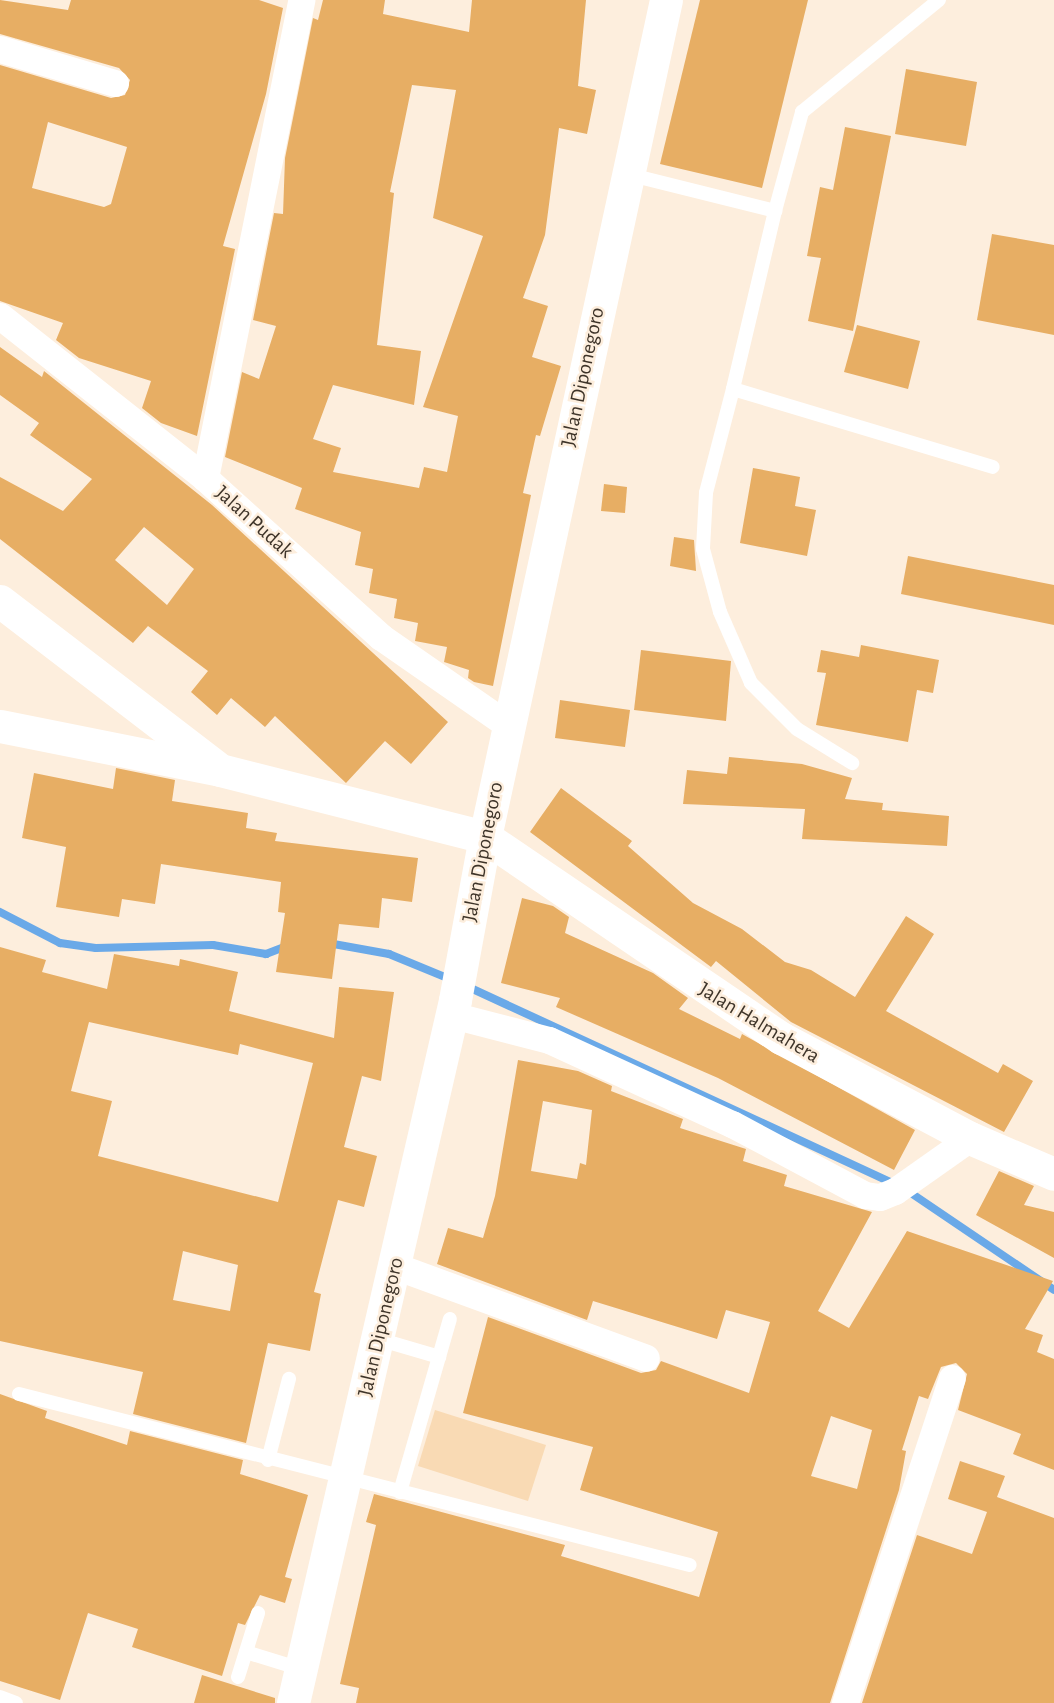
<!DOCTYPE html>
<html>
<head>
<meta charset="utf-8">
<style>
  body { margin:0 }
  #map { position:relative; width:1054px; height:1703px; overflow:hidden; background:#fdeedd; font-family:"Alegreya Sans",sans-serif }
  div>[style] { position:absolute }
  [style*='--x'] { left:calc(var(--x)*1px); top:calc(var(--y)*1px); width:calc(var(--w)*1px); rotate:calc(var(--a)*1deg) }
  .green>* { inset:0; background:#f9dab4 }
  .stream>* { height:8px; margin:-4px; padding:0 4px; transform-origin:4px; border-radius:4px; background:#6aa9e8 }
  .building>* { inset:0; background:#e7ae64 }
  .lane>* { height:14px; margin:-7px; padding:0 7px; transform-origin:7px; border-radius:7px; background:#fff }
  .street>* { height:27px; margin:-13.5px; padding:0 13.5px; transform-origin:13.5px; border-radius:13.5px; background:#fff }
  .secondary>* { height:33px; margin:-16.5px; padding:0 16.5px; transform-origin:16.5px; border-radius:16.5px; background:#fff }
  .primary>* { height:33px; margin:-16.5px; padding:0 16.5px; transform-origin:16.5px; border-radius:16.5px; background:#fff }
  span { translate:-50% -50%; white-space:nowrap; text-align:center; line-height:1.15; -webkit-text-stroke:5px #fdeedd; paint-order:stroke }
  .street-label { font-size:21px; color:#3e3429 }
</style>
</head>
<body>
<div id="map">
  <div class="green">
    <i style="clip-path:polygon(435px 1410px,546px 1445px,528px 1501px,418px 1466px)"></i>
  </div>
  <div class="stream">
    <i style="--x:0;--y:912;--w:68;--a:27.3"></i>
    <i style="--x:60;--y:943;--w:36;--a:8"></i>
    <i style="--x:96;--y:948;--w:117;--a:-1.5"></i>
    <i style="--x:213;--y:945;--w:54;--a:9.6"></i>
    <i style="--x:266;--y:954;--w:25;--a:-21"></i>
    <i style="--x:328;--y:943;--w:62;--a:10.2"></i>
    <i style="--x:389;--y:954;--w:68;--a:22.4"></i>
    <i style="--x:464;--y:985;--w:474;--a:24.8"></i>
    <i style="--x:905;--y:1189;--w:180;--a:34.1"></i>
  </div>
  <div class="building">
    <i style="clip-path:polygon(evenodd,0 0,68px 10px,71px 0,259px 0,283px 8px,266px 94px,223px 246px,235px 249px,197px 436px,161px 423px,142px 408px,151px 381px,79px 358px,56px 340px,63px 323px,0 301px,0 65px,111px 98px,125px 95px,130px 80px,119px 68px,0 34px,0 0,48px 122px,127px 147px,111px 204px,104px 207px,32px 188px,48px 122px)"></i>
    <i style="clip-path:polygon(evenodd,323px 0,385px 0,383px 14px,469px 32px,472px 0,586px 0,578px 86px,596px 90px,587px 134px,559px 128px,545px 235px,523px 298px,548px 306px,532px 357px,561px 366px,540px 436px,536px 435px,523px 493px,531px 495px,493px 686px,474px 682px,468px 678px,469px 670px,444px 662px,447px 647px,415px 641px,418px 623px,394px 618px,397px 599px,369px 593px,373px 569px,355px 565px,361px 532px,295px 509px,302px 488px,225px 457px,242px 372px,259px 379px,276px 326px,253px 320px,274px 213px,283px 214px,285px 158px,313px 18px,318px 20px,323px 0,412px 85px,456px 90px,433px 218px,483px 236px,423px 407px,458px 416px,447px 472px,424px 467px,419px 488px,333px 472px,341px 448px,313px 439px,333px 385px,414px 405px,421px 351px,377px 345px,394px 193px,390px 192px,412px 85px)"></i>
    <i style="clip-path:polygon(700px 0,808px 0,762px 188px,660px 164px)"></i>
    <i style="clip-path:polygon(906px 69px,977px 82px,966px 146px,895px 134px)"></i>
    <i style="clip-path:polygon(845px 127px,891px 136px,853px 331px,808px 321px,821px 258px,807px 256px,820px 187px,833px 190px)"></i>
    <i style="clip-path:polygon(992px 234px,1054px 245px,1054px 335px,977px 320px)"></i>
    <i style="clip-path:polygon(857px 325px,920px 341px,908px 389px,844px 372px)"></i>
    <i style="clip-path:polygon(evenodd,0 347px,42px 377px,44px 371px,212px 505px,448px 722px,411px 764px,385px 741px,346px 783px,275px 716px,265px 727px,231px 698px,217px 715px,191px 692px,208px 671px,148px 626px,133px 643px,0 539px,0 477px,63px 511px,92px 479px,30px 435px,39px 423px,0 395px,0 347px,144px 527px,194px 569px,167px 605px,115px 560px,144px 527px)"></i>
    <i style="clip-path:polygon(753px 468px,800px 477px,795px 506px,816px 510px,807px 556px,740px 543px)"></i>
    <i style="clip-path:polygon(604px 484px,627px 487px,625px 513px,601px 511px)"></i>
    <i style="clip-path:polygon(674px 537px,694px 540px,696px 571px,670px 566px)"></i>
    <i style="clip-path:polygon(908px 556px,1054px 585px,1054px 625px,901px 594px)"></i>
    <i style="clip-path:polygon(861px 645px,939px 660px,933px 693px,917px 690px,908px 742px,816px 725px,826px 673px,817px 672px,821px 650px,859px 657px)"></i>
    <i style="clip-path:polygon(641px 650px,731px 661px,726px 721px,634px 710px)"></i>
    <i style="clip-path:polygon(560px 700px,630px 710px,625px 747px,555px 738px)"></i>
    <i style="clip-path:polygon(729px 757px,802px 764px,852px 778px,845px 799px,883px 803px,882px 810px,949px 816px,947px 846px,802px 839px,805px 809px,683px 804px,687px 770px,727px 774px)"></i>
    <i style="clip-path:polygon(116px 768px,175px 780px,172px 801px,248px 813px,246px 828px,277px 833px,275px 841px,418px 858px,412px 902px,382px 898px,379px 928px,339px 924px,332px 979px,276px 972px,285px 913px,278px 912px,281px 882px,161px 864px,155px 904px,122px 899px,119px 917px,56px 907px,66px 847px,22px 838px,34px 773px,113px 789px)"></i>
    <i style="clip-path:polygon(561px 788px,632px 841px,628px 846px,693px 903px,742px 929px,785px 962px,811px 970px,855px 997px,906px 916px,934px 934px,886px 1011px,998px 1073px,1003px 1064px,1033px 1081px,1004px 1132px,791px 1022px,716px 961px,711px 967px,530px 832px)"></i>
    <i style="clip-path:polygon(522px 898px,553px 906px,569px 917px,565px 933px,653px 973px,688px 998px,679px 1009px,740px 1039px,742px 1034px,915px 1130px,894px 1170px,718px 1078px,556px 1007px,560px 998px,501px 983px)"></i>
    <i style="clip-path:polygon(evenodd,0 947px,46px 960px,42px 972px,107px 989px,114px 954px,179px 966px,180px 959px,238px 972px,229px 1011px,334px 1038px,339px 987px,394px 992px,381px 1081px,362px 1076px,344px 1147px,377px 1156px,364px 1207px,338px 1200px,314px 1292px,321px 1294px,310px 1351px,268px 1343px,246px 1443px,133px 1414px,143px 1372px,0 1341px,0 947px,89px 1022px,238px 1055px,240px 1044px,313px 1063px,278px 1202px,98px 1156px,112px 1101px,71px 1091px,89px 1022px,0 947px,183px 1251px,238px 1265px,230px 1311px,173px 1300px,183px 1251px)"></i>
    <i style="clip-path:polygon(evenodd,518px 1060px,578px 1071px,612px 1086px,611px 1091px,683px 1119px,680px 1128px,746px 1149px,743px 1161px,787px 1175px,784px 1186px,872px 1212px,818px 1311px,849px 1328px,907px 1231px,1053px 1281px,1025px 1329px,1043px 1335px,1037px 1352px,1054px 1359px,1054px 1470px,1013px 1454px,1021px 1434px,958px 1410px,967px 1374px,956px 1363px,941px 1367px,928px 1399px,919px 1396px,902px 1450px,906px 1451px,899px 1490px,830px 1703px,356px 1703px,359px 1688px,340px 1684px,376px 1525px,366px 1522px,374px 1494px,565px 1545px,561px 1556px,699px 1597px,718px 1532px,580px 1490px,593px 1447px,463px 1413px,488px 1317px,641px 1373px,656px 1370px,661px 1361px,749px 1393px,770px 1322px,726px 1310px,717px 1339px,593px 1301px,587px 1320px,437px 1264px,448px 1228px,483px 1238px,495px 1196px,518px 1060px,543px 1101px,592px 1110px,586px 1165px,580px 1163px,577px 1179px,531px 1171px,543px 1101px,518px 1060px,831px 1416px,872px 1430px,857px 1489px,811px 1476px,831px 1416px)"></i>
    <i style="clip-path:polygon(999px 1171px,1034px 1186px,1024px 1205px,1054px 1212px,1054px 1258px,976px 1215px)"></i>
    <i style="clip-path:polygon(0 1394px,47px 1411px,45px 1418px,127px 1445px,130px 1431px,243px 1460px,240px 1474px,308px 1495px,285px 1577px,292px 1579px,285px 1603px,260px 1595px,245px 1625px,238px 1623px,222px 1676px,132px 1647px,138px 1629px,88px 1613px,60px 1700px,0 1681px)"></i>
    <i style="clip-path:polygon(960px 1461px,1005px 1476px,997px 1497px,1054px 1518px,1054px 1703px,862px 1703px,917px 1535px,972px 1554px,987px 1512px,948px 1499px)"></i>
    <i style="clip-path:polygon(202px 1675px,275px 1698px,275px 1703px,194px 1703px)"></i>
  </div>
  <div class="lane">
    <i style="--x:627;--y:174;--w:153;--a:14"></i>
    <i style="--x:775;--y:211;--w:183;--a:103.3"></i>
    <i style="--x:733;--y:389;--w:271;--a:16.7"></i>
    <i style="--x:775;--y:211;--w:103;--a:-74.7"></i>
    <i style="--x:802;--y:112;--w:177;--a:-39.3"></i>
    <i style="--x:733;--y:389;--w:107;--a:104.6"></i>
    <i style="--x:706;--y:493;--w:56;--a:93.1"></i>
    <i style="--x:703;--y:549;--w:65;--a:74.9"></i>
    <i style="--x:720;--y:612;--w:77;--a:66.4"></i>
    <i style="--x:751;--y:683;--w:65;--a:45"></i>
    <i style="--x:797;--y:729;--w:65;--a:31.7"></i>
    <i style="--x:378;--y:1339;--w:64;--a:16.4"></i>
    <i style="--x:19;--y:1394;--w:692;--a:14.3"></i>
    <i style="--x:268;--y:1460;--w:84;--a:-75.5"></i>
    <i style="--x:400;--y:1492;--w:180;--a:-73.9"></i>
    <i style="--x:246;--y:1652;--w:58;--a:17.2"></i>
    <i style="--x:238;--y:1677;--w:67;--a:-72.6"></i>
    <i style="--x:0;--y:1697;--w:17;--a:21"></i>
  </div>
  <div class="street">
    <i style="--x:0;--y:49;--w:120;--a:16.5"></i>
    <i style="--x:0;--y:316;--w:261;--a:38.3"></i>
    <i style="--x:205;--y:478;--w:237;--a:42.1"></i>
    <i style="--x:381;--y:637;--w:156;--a:34.8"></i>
    <i style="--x:205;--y:478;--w:488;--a:-78.6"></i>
    <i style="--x:452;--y:1015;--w:100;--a:14.5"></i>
    <i style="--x:549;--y:1040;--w:201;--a:24.7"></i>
    <i style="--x:732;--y:1124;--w:151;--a:28.1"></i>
    <i style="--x:865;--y:1195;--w:15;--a:8"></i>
    <i style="--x:880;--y:1197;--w:16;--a:-22"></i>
    <i style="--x:895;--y:1191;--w:92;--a:-35.2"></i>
    <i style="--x:395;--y:1266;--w:267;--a:20.1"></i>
    <i style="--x:845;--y:1703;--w:342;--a:-71.8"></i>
  </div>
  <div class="secondary">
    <i style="--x:0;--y:601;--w:272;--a:37.5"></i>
    <i style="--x:0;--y:726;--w:224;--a:11.3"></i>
    <i style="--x:220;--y:770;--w:273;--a:14.2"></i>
    <i style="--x:485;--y:837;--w:358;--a:34.2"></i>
    <i style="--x:781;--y:1038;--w:214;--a:27.9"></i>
    <i style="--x:970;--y:1138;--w:91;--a:23.2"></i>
  </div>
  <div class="primary">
    <i style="--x:293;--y:1703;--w:721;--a:-77.02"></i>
    <i style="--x:455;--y:1000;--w:166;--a:-79.6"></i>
    <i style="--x:485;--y:837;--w:856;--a:-77.8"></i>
  </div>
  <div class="street-label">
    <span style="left:583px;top:377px;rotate:-78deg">Jalan Diponegoro</span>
    <span style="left:254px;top:522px;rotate:42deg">Jalan Pudak</span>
    <span style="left:483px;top:852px;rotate:-79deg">Jalan Diponegoro</span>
    <span style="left:759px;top:1023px;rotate:31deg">Jalan Halmahera</span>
    <span style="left:381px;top:1327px;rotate:-77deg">Jalan Diponegoro</span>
  </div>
</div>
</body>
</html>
